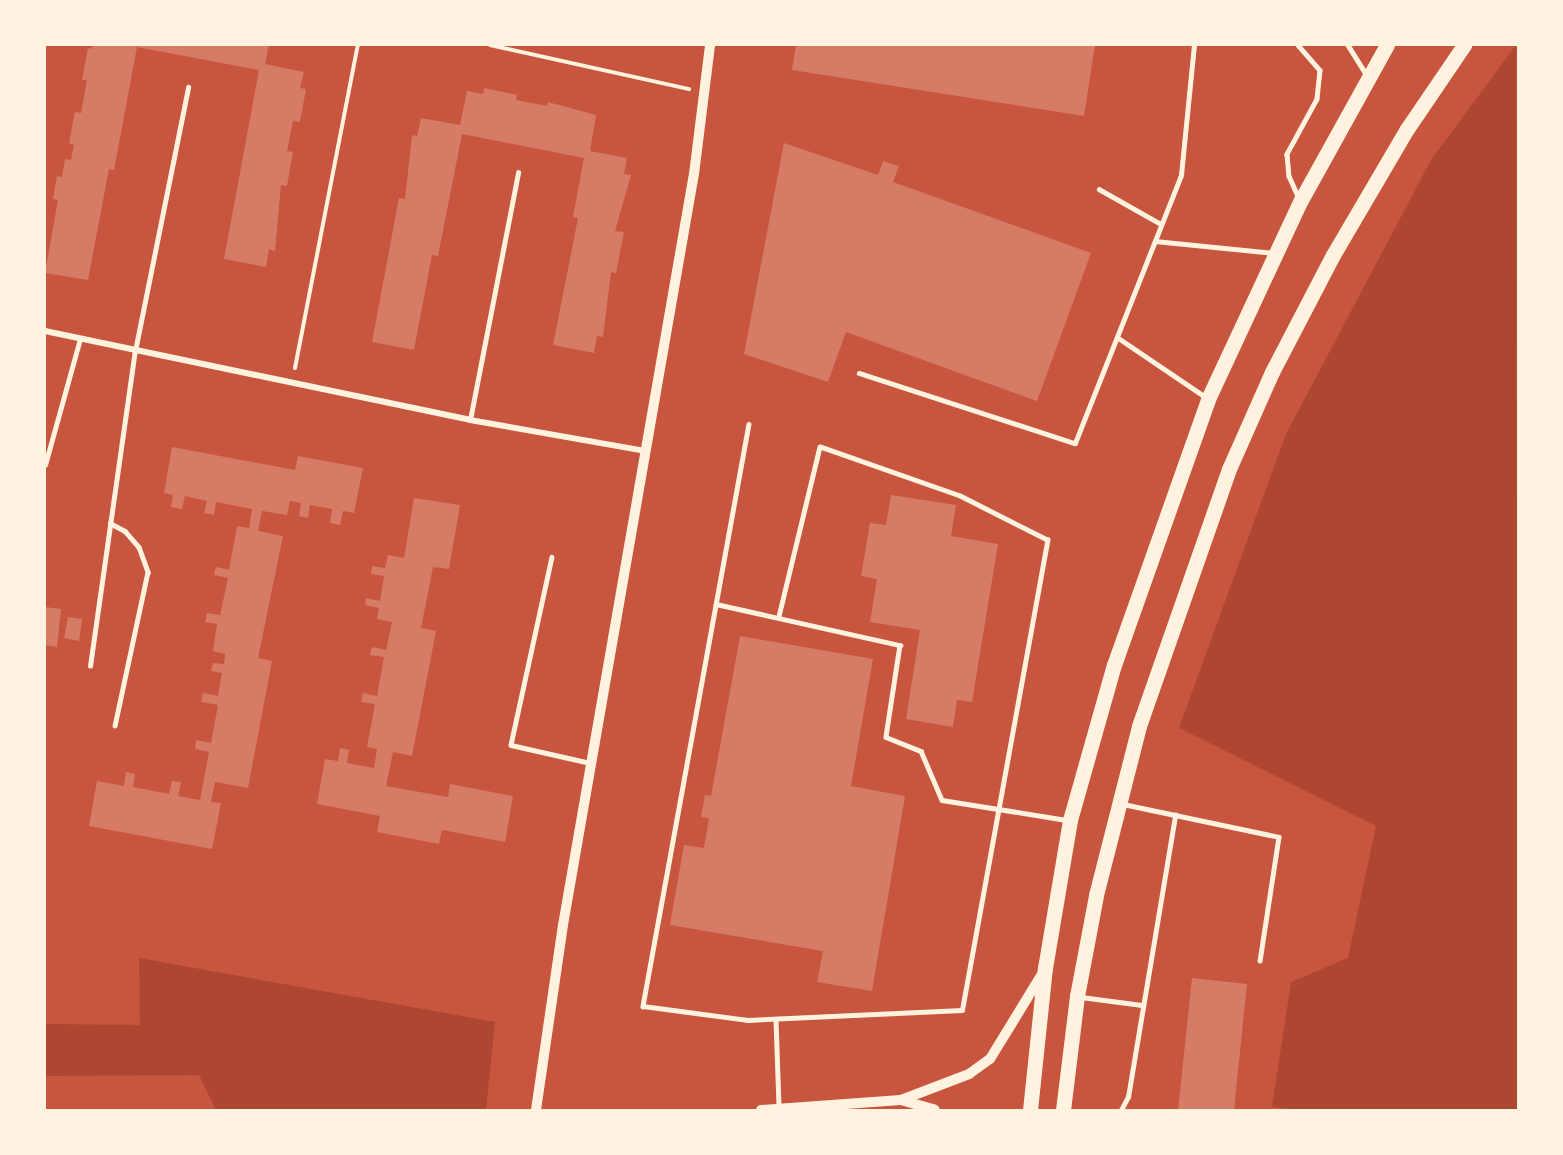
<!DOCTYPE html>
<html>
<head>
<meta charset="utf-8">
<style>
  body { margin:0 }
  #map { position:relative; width:1563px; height:1155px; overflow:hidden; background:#c8553d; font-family:Bitter,serif }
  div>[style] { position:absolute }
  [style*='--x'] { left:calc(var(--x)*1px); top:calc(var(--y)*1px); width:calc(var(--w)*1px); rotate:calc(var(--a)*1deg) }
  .green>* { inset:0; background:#ae4732 }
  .building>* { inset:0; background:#d67c66 }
  .path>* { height:4px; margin:-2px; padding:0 2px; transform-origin:2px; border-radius:2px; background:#fff3e0 }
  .service>* { height:4.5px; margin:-2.25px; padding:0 2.25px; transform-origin:2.25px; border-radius:2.25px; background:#fff3e0 }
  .minor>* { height:6px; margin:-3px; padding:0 3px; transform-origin:3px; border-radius:3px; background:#fff3e0 }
  .tertiary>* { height:10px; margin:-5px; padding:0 5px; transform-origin:5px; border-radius:5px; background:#fff3e0 }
  .primary>* { height:15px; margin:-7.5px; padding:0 7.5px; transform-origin:7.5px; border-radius:7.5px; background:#fff3e0 }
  span { translate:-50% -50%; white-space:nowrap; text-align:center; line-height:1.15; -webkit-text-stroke:5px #fff3e0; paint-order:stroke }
  .frame { position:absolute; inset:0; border:46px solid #fff3e0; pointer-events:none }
</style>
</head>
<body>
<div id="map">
  <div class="green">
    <i style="clip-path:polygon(1516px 45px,1518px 1110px,1298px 1110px,1272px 1107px,1291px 982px,1348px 958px,1376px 826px,1179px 728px,1286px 434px,1431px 160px)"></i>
    <i style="clip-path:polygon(139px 958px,495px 1022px,486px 1110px,216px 1110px,199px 1075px,45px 1076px,45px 1024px,140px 1025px)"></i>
  </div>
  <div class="building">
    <i style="clip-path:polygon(93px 45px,269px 45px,265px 64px,304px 72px,300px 88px,306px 89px,300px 122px,293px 121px,287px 151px,293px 152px,287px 186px,281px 185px,275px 251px,269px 249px,266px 267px,224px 259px,259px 70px,137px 47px,114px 170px,109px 169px,88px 280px,45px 273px,58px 200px,53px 199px,57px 176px,62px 177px,65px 159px,71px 160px,74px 145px,69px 143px,75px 112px,81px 113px,87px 80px,82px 80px,88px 48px,92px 49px)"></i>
    <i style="clip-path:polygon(796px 45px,1095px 45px,1084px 116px,792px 70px)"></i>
    <i style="clip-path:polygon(484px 88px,517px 95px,516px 100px,547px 106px,548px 102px,596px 115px,590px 151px,627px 158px,624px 174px,631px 175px,615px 231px,624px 232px,616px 273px,611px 272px,603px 337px,597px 336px,594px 353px,553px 345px,578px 218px,573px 217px,584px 158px,462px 134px,438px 256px,432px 255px,414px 350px,372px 342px,399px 198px,405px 199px,412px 135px,417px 136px,421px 118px,460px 125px,467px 91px,483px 94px)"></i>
    <i style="clip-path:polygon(784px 143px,878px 175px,883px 161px,899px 166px,893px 182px,1091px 253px,1037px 401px,846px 332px,828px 382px,744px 354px)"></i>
    <i style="clip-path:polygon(172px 447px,295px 470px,298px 456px,363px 468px,354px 513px,343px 511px,340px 525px,330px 523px,332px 509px,310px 505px,308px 518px,299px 516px,301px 503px,290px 501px,287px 515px,262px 511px,258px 531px,283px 536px,258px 658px,272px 661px,248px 788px,215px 782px,211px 802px,221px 803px,212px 849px,89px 826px,97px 781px,124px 786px,126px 772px,135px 774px,133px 787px,169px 794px,172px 781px,181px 782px,178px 796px,200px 800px,209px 752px,195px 749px,196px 740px,211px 743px,218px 705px,201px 702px,203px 693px,218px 696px,222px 673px,211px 671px,213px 663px,224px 664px,225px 654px,213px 651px,217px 624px,205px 622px,207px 613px,220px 615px,228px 578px,214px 575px,216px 567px,229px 570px,237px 526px,249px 528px,252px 509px,216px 502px,214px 515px,204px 513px,207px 501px,185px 496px,182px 509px,171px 507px,173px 495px,164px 493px)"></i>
    <i style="clip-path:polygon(891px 495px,956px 505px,951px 536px,998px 544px,972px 702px,957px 700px,953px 727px,906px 719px,920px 630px,870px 622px,877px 579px,861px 576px,870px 523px,886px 525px)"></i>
    <i style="clip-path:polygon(414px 498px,460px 505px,449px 569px,433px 567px,421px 628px,436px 631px,412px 756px,393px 752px,386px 786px,448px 797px,450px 784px,513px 796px,505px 842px,442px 830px,439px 844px,377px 832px,380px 816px,317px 804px,325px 759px,338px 761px,340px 748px,349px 750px,347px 763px,374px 768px,377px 749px,367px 747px,375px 704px,361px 702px,363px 693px,377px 696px,384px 657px,370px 655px,372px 647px,386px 650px,392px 622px,377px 619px,379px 608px,365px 605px,366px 598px,380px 601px,384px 576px,371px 574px,372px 566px,385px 568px,388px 555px,404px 558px)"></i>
    <i style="clip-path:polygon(45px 607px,61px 609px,57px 647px,45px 645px)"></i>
    <i style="clip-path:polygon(68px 617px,82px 619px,79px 641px,64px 638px)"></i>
    <i style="clip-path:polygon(740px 636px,873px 659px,851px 786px,905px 796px,872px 991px,817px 982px,823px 951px,670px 925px,684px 845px,704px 848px,709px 818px,701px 817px,705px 795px,711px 796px)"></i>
    <i style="clip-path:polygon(1192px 978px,1247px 984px,1234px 1110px,1178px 1110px)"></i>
  </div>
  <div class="path">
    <i style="--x:490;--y:45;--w:204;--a:12.5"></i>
    <i style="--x:295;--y:368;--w:329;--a:-79"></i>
  </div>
  <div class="service">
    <i style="--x:1298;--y:45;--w:33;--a:49"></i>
    <i style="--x:1320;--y:70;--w:29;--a:96"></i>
    <i style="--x:1317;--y:99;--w:63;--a:118.6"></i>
    <i style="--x:1287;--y:154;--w:22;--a:85"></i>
    <i style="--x:1289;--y:176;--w:24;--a:66"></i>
    <i style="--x:1348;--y:45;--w:36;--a:58"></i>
    <i style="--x:1099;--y:189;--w:71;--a:29.4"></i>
    <i style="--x:1155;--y:241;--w:120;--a:5.8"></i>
    <i style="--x:1117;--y:337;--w:109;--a:34.1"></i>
    <i style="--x:859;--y:373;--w:227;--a:18"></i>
    <i style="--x:1075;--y:443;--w:288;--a:-68.4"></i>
    <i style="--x:1181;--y:175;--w:131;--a:-84.3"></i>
    <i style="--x:470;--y:420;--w:252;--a:-79"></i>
    <i style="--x:749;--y:424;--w:592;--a:100.32"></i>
    <i style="--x:643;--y:1006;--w:106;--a:7.6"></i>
    <i style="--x:748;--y:1020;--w:214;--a:-2.7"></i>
    <i style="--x:962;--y:1010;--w:478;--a:-79.7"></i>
    <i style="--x:1047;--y:540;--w:97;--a:-153.2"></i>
    <i style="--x:960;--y:496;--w:148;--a:-160.7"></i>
    <i style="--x:820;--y:447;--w:175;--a:103.6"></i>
    <i style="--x:45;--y:465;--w:131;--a:-74.5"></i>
    <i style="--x:110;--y:523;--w:17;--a:28"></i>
    <i style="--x:125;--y:531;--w:21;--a:49"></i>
    <i style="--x:139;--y:547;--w:27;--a:70"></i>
    <i style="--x:148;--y:572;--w:157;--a:102.1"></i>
    <i style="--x:552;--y:557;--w:192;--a:102.3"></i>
    <i style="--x:511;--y:745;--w:81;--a:12.8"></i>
    <i style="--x:716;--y:604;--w:189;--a:12.6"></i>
    <i style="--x:900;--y:645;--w:93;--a:98.7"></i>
    <i style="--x:886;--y:737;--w:38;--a:22"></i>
    <i style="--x:921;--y:751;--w:53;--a:66.8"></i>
    <i style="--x:942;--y:800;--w:127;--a:9.1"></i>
    <i style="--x:90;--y:666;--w:318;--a:-81.9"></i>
    <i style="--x:135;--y:351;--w:269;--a:-78.6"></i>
    <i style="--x:1123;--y:804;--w:159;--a:11.9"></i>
    <i style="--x:1279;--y:837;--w:125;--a:98.7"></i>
    <i style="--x:1081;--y:997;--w:63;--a:7.4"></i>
    <i style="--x:776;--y:1020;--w:87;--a:88"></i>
    <i style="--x:1121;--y:1110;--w:15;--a:-62"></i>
    <i style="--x:1128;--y:1097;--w:286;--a:-80.5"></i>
  </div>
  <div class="minor">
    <i style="--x:45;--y:331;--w:434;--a:11.8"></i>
    <i style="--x:470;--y:420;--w:179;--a:10"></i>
  </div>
  <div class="tertiary">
    <i style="--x:901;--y:1100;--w:35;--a:16"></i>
    <i style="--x:536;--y:1110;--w:187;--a:-81.7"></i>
    <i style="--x:563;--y:925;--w:762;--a:-80.11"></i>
    <i style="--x:694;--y:174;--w:130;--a:-82.9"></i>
    <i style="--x:761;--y:1110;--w:140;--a:-4.1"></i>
    <i style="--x:901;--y:1100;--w:73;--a:-20.9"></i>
    <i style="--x:969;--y:1074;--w:26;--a:-36"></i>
    <i style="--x:990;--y:1059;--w:100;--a:-58.5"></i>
  </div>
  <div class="primary">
    <i style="--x:1030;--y:1110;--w:143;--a:-84"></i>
    <i style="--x:1045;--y:968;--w:150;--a:-80.4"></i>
    <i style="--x:1070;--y:820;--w:161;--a:-74.2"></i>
    <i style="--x:1114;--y:665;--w:282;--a:-70.5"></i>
    <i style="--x:1208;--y:399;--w:220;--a:-65"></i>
    <i style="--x:1301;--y:200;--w:177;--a:-61"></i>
    <i style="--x:1063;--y:1110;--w:115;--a:-83"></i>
    <i style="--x:1077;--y:996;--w:103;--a:-79.3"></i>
    <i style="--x:1096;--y:895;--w:174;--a:-75.7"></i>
    <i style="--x:1139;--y:726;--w:272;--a:-70.7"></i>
    <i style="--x:1229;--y:469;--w:106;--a:-66.1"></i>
    <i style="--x:1272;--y:372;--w:132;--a:-62.5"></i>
    <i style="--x:1333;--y:255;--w:146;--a:-59.6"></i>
    <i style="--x:1407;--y:129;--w:102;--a:-55.8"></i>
  </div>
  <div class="frame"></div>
</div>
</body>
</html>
